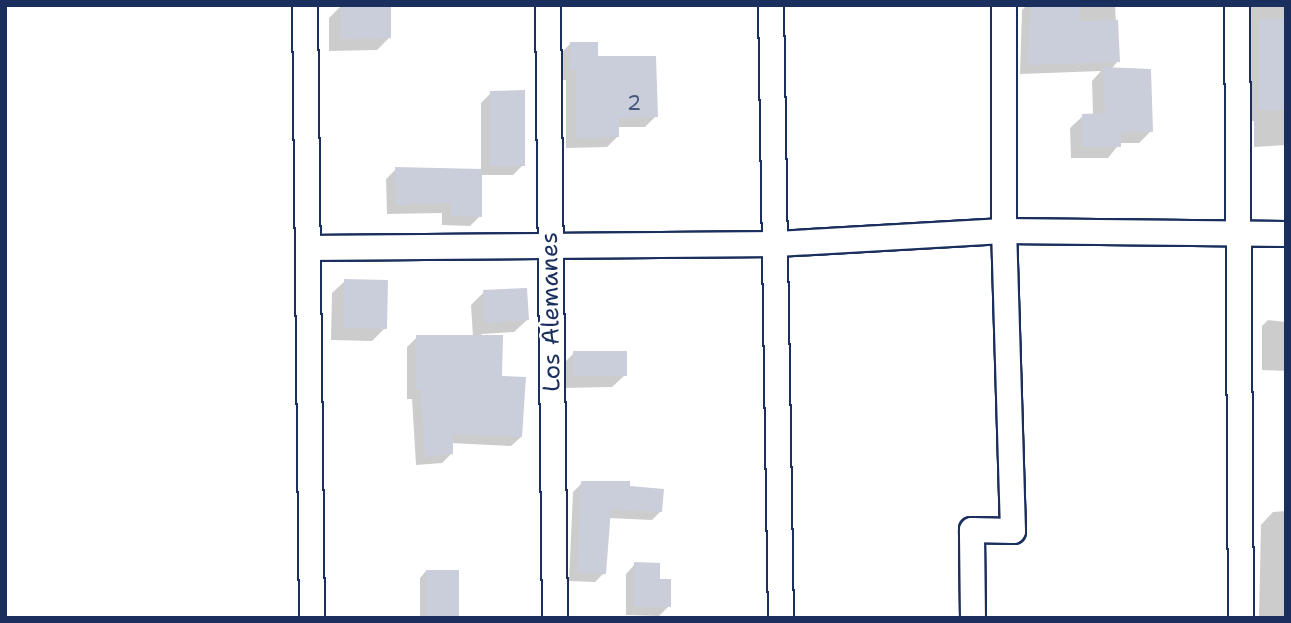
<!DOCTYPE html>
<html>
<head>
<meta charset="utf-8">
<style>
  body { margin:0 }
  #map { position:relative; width:1291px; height:623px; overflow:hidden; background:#fff; font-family:"Shantell Sans",sans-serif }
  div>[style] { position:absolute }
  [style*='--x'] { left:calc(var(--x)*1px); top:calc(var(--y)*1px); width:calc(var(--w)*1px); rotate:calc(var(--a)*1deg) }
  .shadow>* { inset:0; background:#0003 }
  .building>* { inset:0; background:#caceda }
  .roads { filter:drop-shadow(2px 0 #1b2f5e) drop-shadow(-2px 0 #1b2f5e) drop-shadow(0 2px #1b2f5e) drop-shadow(0 -2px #1b2f5e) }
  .street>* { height:24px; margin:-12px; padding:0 12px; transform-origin:12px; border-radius:12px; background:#fff }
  span { translate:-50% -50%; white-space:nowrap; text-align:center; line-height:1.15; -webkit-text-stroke:5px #fff; paint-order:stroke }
  .number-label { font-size:21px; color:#47577d }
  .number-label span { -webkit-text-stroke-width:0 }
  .street-label { font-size:24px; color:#1b2f5e }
  .frame { position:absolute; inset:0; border:7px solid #1b2f5e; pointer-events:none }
</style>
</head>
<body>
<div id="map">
  <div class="shadow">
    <i style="clip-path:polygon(1027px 5px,1115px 5px,1118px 61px,1111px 69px,1151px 131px,1139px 143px,1120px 143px,1108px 158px,1071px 158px,1070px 128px,1083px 116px,1093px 115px,1092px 81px,1101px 71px,1020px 74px,1022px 10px)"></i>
    <i style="clip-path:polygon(1248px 5px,1286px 5px,1286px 145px,1254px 147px,1254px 121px,1248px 121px)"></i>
    <i style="clip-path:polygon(341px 6px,389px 38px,377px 50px,329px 51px,329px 18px)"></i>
    <i style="clip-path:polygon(570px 44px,596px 58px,656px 116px,645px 127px,617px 127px,618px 136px,607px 147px,566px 148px,566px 80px,560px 80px,560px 54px)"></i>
    <i style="clip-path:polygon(491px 93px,523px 165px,513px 175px,480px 175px,480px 216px,470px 226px,442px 225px,442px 213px,387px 214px,386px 179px,396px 169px,481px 170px,481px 103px)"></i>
    <i style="clip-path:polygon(345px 281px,385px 328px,372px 341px,331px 340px,332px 293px)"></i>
    <i style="clip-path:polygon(484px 292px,527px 320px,514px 332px,481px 334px,521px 437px,511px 446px,451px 443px,451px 454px,442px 463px,416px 465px,412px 399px,407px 399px,407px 347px,417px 337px,473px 337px,471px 305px)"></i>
    <i style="clip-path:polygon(1268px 320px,1286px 322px,1286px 371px,1262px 370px,1262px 326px)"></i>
    <i style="clip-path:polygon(574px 353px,625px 375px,612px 387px,562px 388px,562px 365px)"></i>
    <i style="clip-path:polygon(582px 483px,629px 487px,661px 511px,652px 520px,609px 518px,604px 573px,595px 582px,569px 581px,573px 492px)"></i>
    <i style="clip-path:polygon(1286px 511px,1286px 618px,1259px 618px,1261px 525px,1273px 512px)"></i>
    <i style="clip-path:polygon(635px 564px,658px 580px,669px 606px,659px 616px,626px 615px,626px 574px)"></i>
    <i style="clip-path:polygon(426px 571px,458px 617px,457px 618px,420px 618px,420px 578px)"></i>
  </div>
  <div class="building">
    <i style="clip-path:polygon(341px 5px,391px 5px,391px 38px,341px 39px)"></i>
    <i style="clip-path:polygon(1031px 5px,1080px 5px,1080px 21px,1118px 20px,1120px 62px,1028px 65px)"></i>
    <i style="clip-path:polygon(1286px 18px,1286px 110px,1259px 110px,1259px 19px)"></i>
    <i style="clip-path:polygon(570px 42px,598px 42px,598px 56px,656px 56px,658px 117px,619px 118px,619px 137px,576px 138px,576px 70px,570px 70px)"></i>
    <i style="clip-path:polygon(1103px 67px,1151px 69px,1153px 132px,1121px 132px,1121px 147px,1082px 147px,1082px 114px,1105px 113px)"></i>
    <i style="clip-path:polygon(525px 90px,525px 166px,490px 166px,490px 91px)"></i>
    <i style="clip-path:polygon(395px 167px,482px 169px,482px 217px,451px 216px,451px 203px,396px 205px)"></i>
    <i style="clip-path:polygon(344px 279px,388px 280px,387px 329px,343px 328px)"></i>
    <i style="clip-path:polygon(527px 288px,529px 320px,485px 323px,483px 290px)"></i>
    <i style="clip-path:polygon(416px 335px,503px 335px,502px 376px,526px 377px,522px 437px,453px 434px,453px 454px,425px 457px,421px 390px,416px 390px)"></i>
    <i style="clip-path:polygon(573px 351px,627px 351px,627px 376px,574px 376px)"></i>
    <i style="clip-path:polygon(581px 481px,630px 481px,630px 486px,664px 489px,662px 512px,611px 509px,606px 574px,577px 573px)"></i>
    <i style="clip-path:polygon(634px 562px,660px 563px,660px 579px,671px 579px,671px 607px,634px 607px)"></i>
    <i style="clip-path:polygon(426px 570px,459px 570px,459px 617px,426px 616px)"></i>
  </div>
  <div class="roads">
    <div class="street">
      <i style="--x:305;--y:5;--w:613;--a:89.35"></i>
      <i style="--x:548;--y:5;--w:613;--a:89.35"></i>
      <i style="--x:771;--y:5;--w:613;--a:89.07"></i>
      <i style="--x:1237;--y:5;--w:613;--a:89.63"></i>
      <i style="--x:308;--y:248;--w:469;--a:-0.5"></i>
      <i style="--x:777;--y:244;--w:227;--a:-3.3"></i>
      <i style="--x:1004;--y:231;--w:282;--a:0.6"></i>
      <i style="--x:973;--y:618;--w:88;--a:-90.7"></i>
      <i style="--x:972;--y:530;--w:41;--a:1.4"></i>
      <i style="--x:1013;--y:531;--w:300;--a:-91.7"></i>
      <i style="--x:1004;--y:231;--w:226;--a:-90"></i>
    </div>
  </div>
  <div class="number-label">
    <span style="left:634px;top:103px">2</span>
  </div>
  <div class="street-label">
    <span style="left:551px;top:312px;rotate:-91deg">Los Alemanes</span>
  </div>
  <div class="frame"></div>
</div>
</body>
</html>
